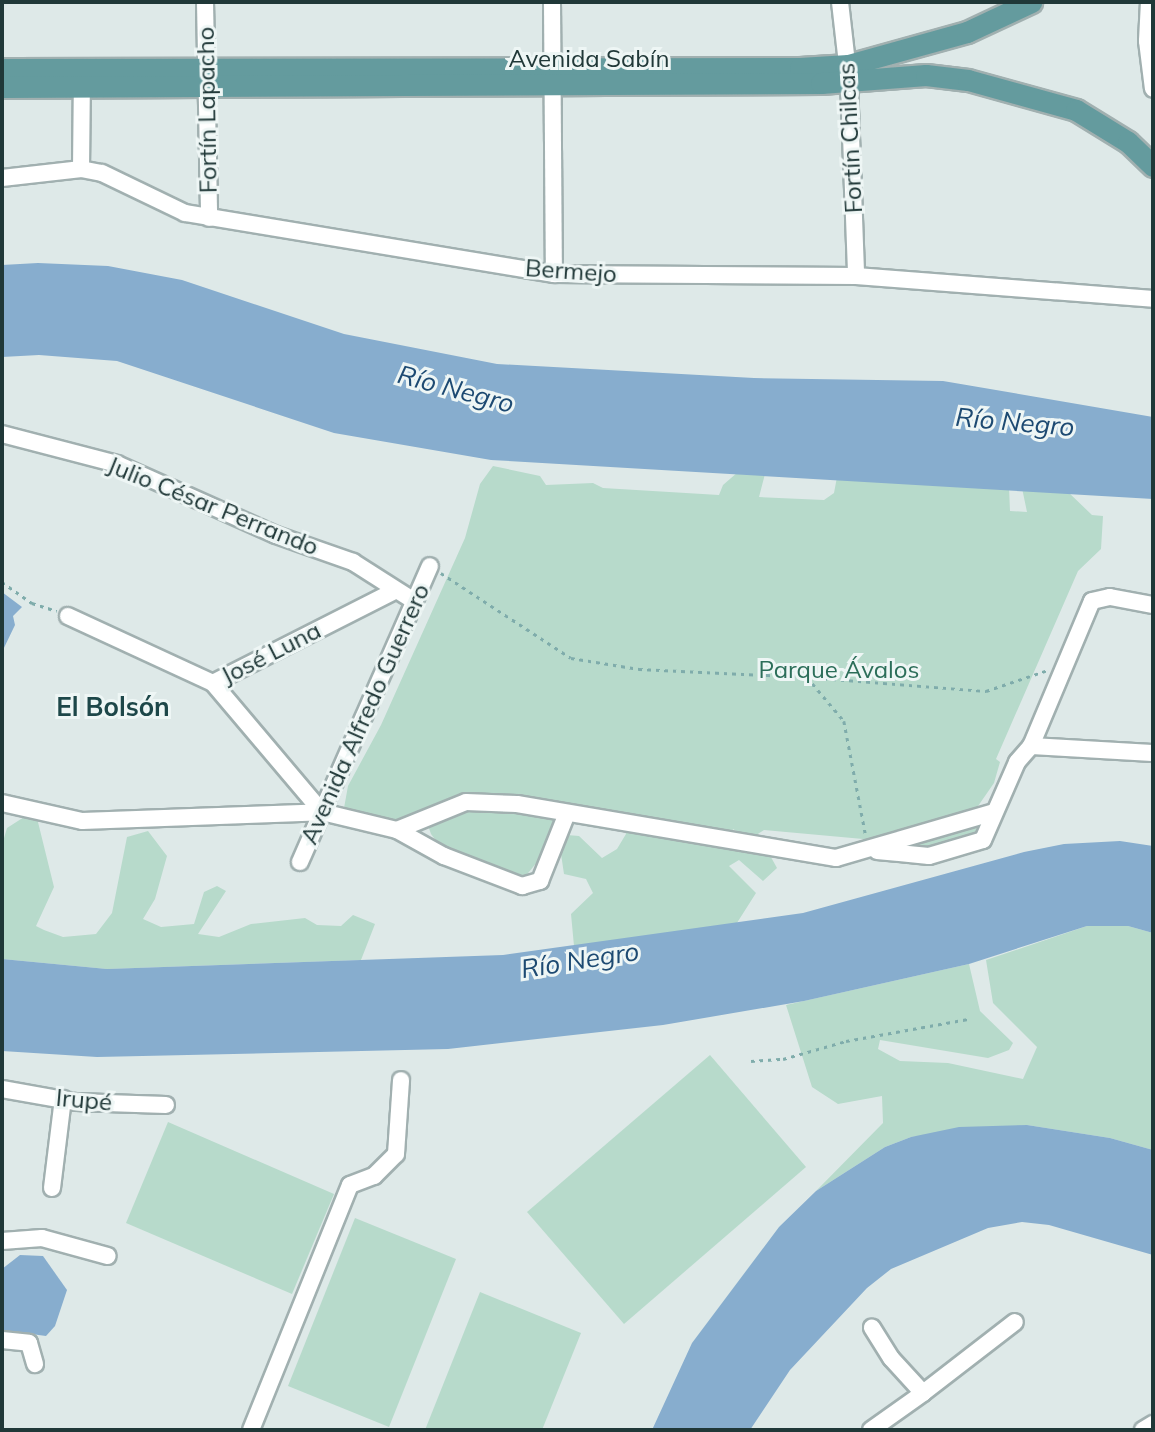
<!DOCTYPE html>
<html>
<head>
<meta charset="utf-8">
<style>
  body { margin:0 }
  #map { position:relative; width:1155px; height:1432px; overflow:hidden; background:#dee9e8; font-family:Mulish,sans-serif }
  div>[style] { position:absolute }
  [style*='--x'] { left:calc(var(--x)*1px); top:calc(var(--y)*1px); width:calc(var(--w)*1px); rotate:calc(var(--a)*1deg) }
  .green>* { inset:0; background:#b7dacb }
  .water>* { inset:0; background:#87adce }
  .path>* { height:2.5px; margin-top:-1.25px; transform-origin:0; background:repeating-linear-gradient(90deg,#7facab 0 3.5px,transparent 0 8.5px) }
  .roads { filter:drop-shadow(2px 0 #a1b0b0) drop-shadow(-2px 0 #a1b0b0) drop-shadow(0 2px #a1b0b0) drop-shadow(0 -2px #a1b0b0) }
  .minor>* { height:16px; margin:-8px; padding:0 8px; transform-origin:8px; border-radius:8px; background:#fff }
  .major>* { height:21px; margin:-10.5px; padding:0 10.5px; transform-origin:10.5px; border-radius:10.5px; background:#649b9e }
  span { translate:-50% -50%; white-space:nowrap; text-align:center; line-height:1.15; -webkit-text-stroke:6px #eef6f5; paint-order:stroke }
  .street-label { font-size:24px; color:#203838 }
  .park-label { font-size:24px; color:#2c6e59 }
  .water-label { font-size:26px; color:#1d4a72; font-style:italic }
  .neighbourhood-label { font-size:26px; color:#1d4749; font-weight:700 }
  .frame { position:absolute; inset:0; border:4px solid #203838; pointer-events:none }
</style>
</head>
<body>
<div id="map">
  <div class="green">
    <i style="clip-path:polygon(493px 466px,540px 476px,546px 485px,593px 483px,603px 488px,719px 495px,723px 485px,738px 472px,765px 474px,759px 497px,824px 500px,834px 493px,837px 477px,1009px 487px,1010px 511px,1027px 512px,1022px 488px,1067px 491px,1092px 515px,1103px 516px,1101px 549px,1078px 571px,996px 759px,1000px 762px,994px 783px,976px 809px,874px 840px,764px 830px,750px 839px,733px 829px,732px 838px,767px 850px,777px 868px,763px 881px,739px 860px,729px 866px,756px 893px,735px 926px,574px 946px,571px 914px,593px 893px,586px 879px,564px 874px,561px 854px,567px 835px,579px 836px,602px 858px,617px 849px,626px 834px,616px 812px,599px 814px,468px 798px,482px 813px,505px 809px,554px 817px,547px 850px,524px 878px,446px 854px,431px 834px,423px 811px,396px 823px,344px 808px,348px 786px,381px 725px,465px 538px,480px 484px)"></i>
    <i style="clip-path:polygon(35px 810px,54px 887px,36px 926px,44px 930px,63px 937px,96px 934px,112px 913px,127px 837px,148px 831px,167px 856px,155px 899px,143px 919px,161px 927px,194px 924px,204px 892px,217px 886px,226px 891px,198px 934px,219px 937px,251px 924px,305px 918px,317px 925px,341px 926px,353px 915px,375px 924px,361px 960px,107px 969px,2px 959px,2px 845px,7px 828px)"></i>
    <i style="clip-path:polygon(983px 822px,976px 837px,929px 849px,902px 847px)"></i>
    <i style="clip-path:polygon(1087px 926px,1128px 926px,1153px 933px,1153px 1150px,1110px 1138px,1027px 1125px,911px 1137px,885px 1147px,816px 1191px,883px 1123px,882px 1096px,838px 1104px,812px 1087px,786px 1005px,969px 964px,980px 1011px,1013px 1043px,1009px 1050px,988px 1058px,880px 1040px,878px 1049px,900px 1061px,948px 1063px,1023px 1079px,1037px 1047px,993px 1003px,986px 960px)"></i>
    <i style="clip-path:polygon(710px 1055px,806px 1167px,624px 1324px,527px 1212px)"></i>
    <i style="clip-path:polygon(168px 1122px,334px 1194px,292px 1294px,126px 1223px)"></i>
    <i style="clip-path:polygon(355px 1218px,456px 1259px,389px 1427px,288px 1386px)"></i>
    <i style="clip-path:polygon(480px 1292px,581px 1333px,542px 1430px,425px 1430px)"></i>
  </div>
  <div class="water">
    <i style="clip-path:polygon(38px 263px,108px 266px,182px 280px,344px 334px,497px 364px,754px 378px,943px 381px,1153px 417px,1153px 499px,491px 460px,334px 433px,117px 361px,39px 355px,2px 357px,2px 265px)"></i>
    <i style="clip-path:polygon(2px 592px,22px 607px,13px 616px,15px 625px,2px 652px)"></i>
    <i style="clip-path:polygon(1120px 841px,1153px 846px,1153px 933px,1128px 926px,1087px 926px,969px 964px,804px 1001px,663px 1025px,448px 1049px,97px 1057px,2px 1051px,2px 959px,107px 969px,503px 955px,803px 913px,1024px 852px,1064px 844px)"></i>
    <i style="clip-path:polygon(1027px 1125px,1110px 1138px,1153px 1150px,1153px 1255px,1049px 1225px,1022px 1222px,988px 1228px,891px 1269px,867px 1288px,790px 1370px,750px 1430px,652px 1430px,692px 1343px,779px 1227px,816px 1191px,885px 1147px,911px 1137px,959px 1127px)"></i>
    <i style="clip-path:polygon(20px 1255px,43px 1256px,67px 1290px,55px 1326px,46px 1336px,2px 1330px,2px 1269px)"></i>
  </div>
  <div class="path">
    <i style="--x:441;--y:573;--w:155;--a:33.2"></i>
    <i style="--x:571;--y:658;--w:69;--a:9.2"></i>
    <i style="--x:639;--y:669;--w:168;--a:2.7"></i>
    <i style="--x:807;--y:677;--w:57;--a:49.9"></i>
    <i style="--x:844;--y:721;--w:117;--a:79.2"></i>
    <i style="--x:2;--y:582;--w:37;--a:35"></i>
    <i style="--x:32;--y:603;--w:26;--a:18"></i>
    <i style="--x:807;--y:677;--w:180;--a:4.5"></i>
    <i style="--x:986;--y:691;--w:65;--a:-18.7"></i>
    <i style="--x:751;--y:1061;--w:32;--a:-4"></i>
    <i style="--x:783;--y:1059;--w:66;--a:-15.9"></i>
    <i style="--x:846;--y:1041;--w:124;--a:-10.2"></i>
  </div>
  <div class="roads">
    <div class="minor">
      <i style="--x:205;--y:2;--w:216;--a:88.9"></i>
      <i style="--x:552;--y:2;--w:272;--a:89.6"></i>
      <i style="--x:840;--y:2;--w:80;--a:83.5"></i>
      <i style="--x:849;--y:81;--w:195;--a:87.9"></i>
      <i style="--x:1149;--y:2;--w:39;--a:93"></i>
      <i style="--x:1147;--y:41;--w:48;--a:82.9"></i>
      <i style="--x:81;--y:169;--w:92;--a:-89.4"></i>
      <i style="--x:2;--y:178;--w:80;--a:-6.5"></i>
      <i style="--x:81;--y:169;--w:21;--a:11"></i>
      <i style="--x:102;--y:173;--w:92;--a:25.7"></i>
      <i style="--x:185;--y:213;--w:374;--a:9.4"></i>
      <i style="--x:554;--y:274;--w:302;--a:0.4"></i>
      <i style="--x:856;--y:276;--w:298;--a:4.4"></i>
      <i style="--x:2;--y:434;--w:119;--a:14.6"></i>
      <i style="--x:117;--y:464;--w:174;--a:24.1"></i>
      <i style="--x:276;--y:535;--w:82;--a:19.3"></i>
      <i style="--x:353;--y:562;--w:72;--a:32.6"></i>
      <i style="--x:68;--y:616;--w:160;--a:24.8"></i>
      <i style="--x:213;--y:683;--w:169;--a:49.8"></i>
      <i style="--x:213;--y:683;--w:205;--a:-26.9"></i>
      <i style="--x:1031;--y:746;--w:122;--a:3.3"></i>
      <i style="--x:2;--y:803;--w:82;--a:12.7"></i>
      <i style="--x:82;--y:821;--w:240;--a:-2.1"></i>
      <i style="--x:322;--y:812;--w:77;--a:13.5"></i>
      <i style="--x:397;--y:830;--w:74;--a:-22.1"></i>
      <i style="--x:466;--y:802;--w:51;--a:2.2"></i>
      <i style="--x:517;--y:804;--w:324;--a:9.6"></i>
      <i style="--x:836;--y:858;--w:165;--a:-16.2"></i>
      <i style="--x:397;--y:830;--w:54;--a:29"></i>
      <i style="--x:444;--y:856;--w:84;--a:21"></i>
      <i style="--x:522;--y:886;--w:19;--a:-16"></i>
      <i style="--x:540;--y:881;--w:73;--a:-68.3"></i>
      <i style="--x:877;--y:851;--w:52;--a:5.5"></i>
      <i style="--x:929;--y:856;--w:56;--a:-16.5"></i>
      <i style="--x:983;--y:840;--w:85;--a:-66.4"></i>
      <i style="--x:1017;--y:762;--w:21;--a:-49"></i>
      <i style="--x:1031;--y:746;--w:157;--a:-67.2"></i>
      <i style="--x:1092;--y:601;--w:18;--a:-13"></i>
      <i style="--x:1110;--y:597;--w:44;--a:10.5"></i>
      <i style="--x:300;--y:862;--w:323;--a:-66.3"></i>
      <i style="--x:2;--y:1089;--w:75;--a:10"></i>
      <i style="--x:76;--y:1102;--w:90;--a:1.9"></i>
      <i style="--x:52;--y:1188;--w:90;--a:-83"></i>
      <i style="--x:2;--y:1241;--w:40;--a:-4.3"></i>
      <i style="--x:42;--y:1238;--w:68;--a:15.3"></i>
      <i style="--x:2;--y:1340;--w:27;--a:6"></i>
      <i style="--x:29;--y:1343;--w:22;--a:74"></i>
      <i style="--x:923;--y:1393;--w:116;--a:-37.7"></i>
      <i style="--x:251;--y:1430;--w:264;--a:-68"></i>
      <i style="--x:350;--y:1185;--w:26;--a:-21"></i>
      <i style="--x:374;--y:1176;--w:31;--a:-45"></i>
      <i style="--x:396;--y:1154;--w:74;--a:-86.1"></i>
      <i style="--x:871;--y:1430;--w:64;--a:-35.4"></i>
      <i style="--x:923;--y:1393;--w:47;--a:-132.4"></i>
      <i style="--x:891;--y:1358;--w:36;--a:-122"></i>
      <i style="--x:1143;--y:1430;--w:12;--a:-31"></i>
    </div>
    <div class="major">
      <i style="--x:2;--y:69;--w:798;--a:-0.07"></i>
      <i style="--x:800;--y:68;--w:48;--a:-3.6"></i>
      <i style="--x:848;--y:65;--w:123;--a:-15.5"></i>
      <i style="--x:967;--y:32;--w:71;--a:-25.1"></i>
      <i style="--x:2;--y:87;--w:819;--a:-0.28"></i>
      <i style="--x:821;--y:83;--w:105;--a:-4.4"></i>
      <i style="--x:926;--y:75;--w:42;--a:6.8"></i>
      <i style="--x:968;--y:80;--w:112;--a:15.5"></i>
      <i style="--x:1076;--y:110;--w:61;--a:31.6"></i>
      <i style="--x:1128;--y:142;--w:35;--a:44"></i>
    </div>
  </div>
  <div class="street-label">
    <span style="left:589px;top:59px">Avenida Sabín</span>
    <span style="left:207px;top:110px;rotate:-91deg">Fortín Lapacho</span>
    <span style="left:850px;top:138px;rotate:-93deg">Fortín Chilcas</span>
    <span style="left:571px;top:271px;rotate:4deg">Bermejo</span>
    <span style="left:213px;top:506px;rotate:22deg">Julio César Perrando</span>
    <span style="left:271px;top:653px;rotate:-27deg">José Luna</span>
    <span style="left:365px;top:714px;rotate:-66deg">Avenida Alfredo Guerrero</span>
    <span style="left:84px;top:1100px;rotate:5deg">Irupé</span>
  </div>
  <div class="park-label">
    <span style="left:839px;top:670px">Parque Ávalos</span>
  </div>
  <div class="water-label">
    <span style="left:456px;top:389px;rotate:15deg">Río Negro</span>
    <span style="left:1015px;top:422px;rotate:5deg">Río Negro</span>
    <span style="left:580px;top:960px;rotate:-9deg">Río Negro</span>
  </div>
  <div class="neighbourhood-label">
    <span style="left:113px;top:707px">El Bolsón</span>
  </div>
  <div class="frame"></div>
</div>
</body>
</html>
